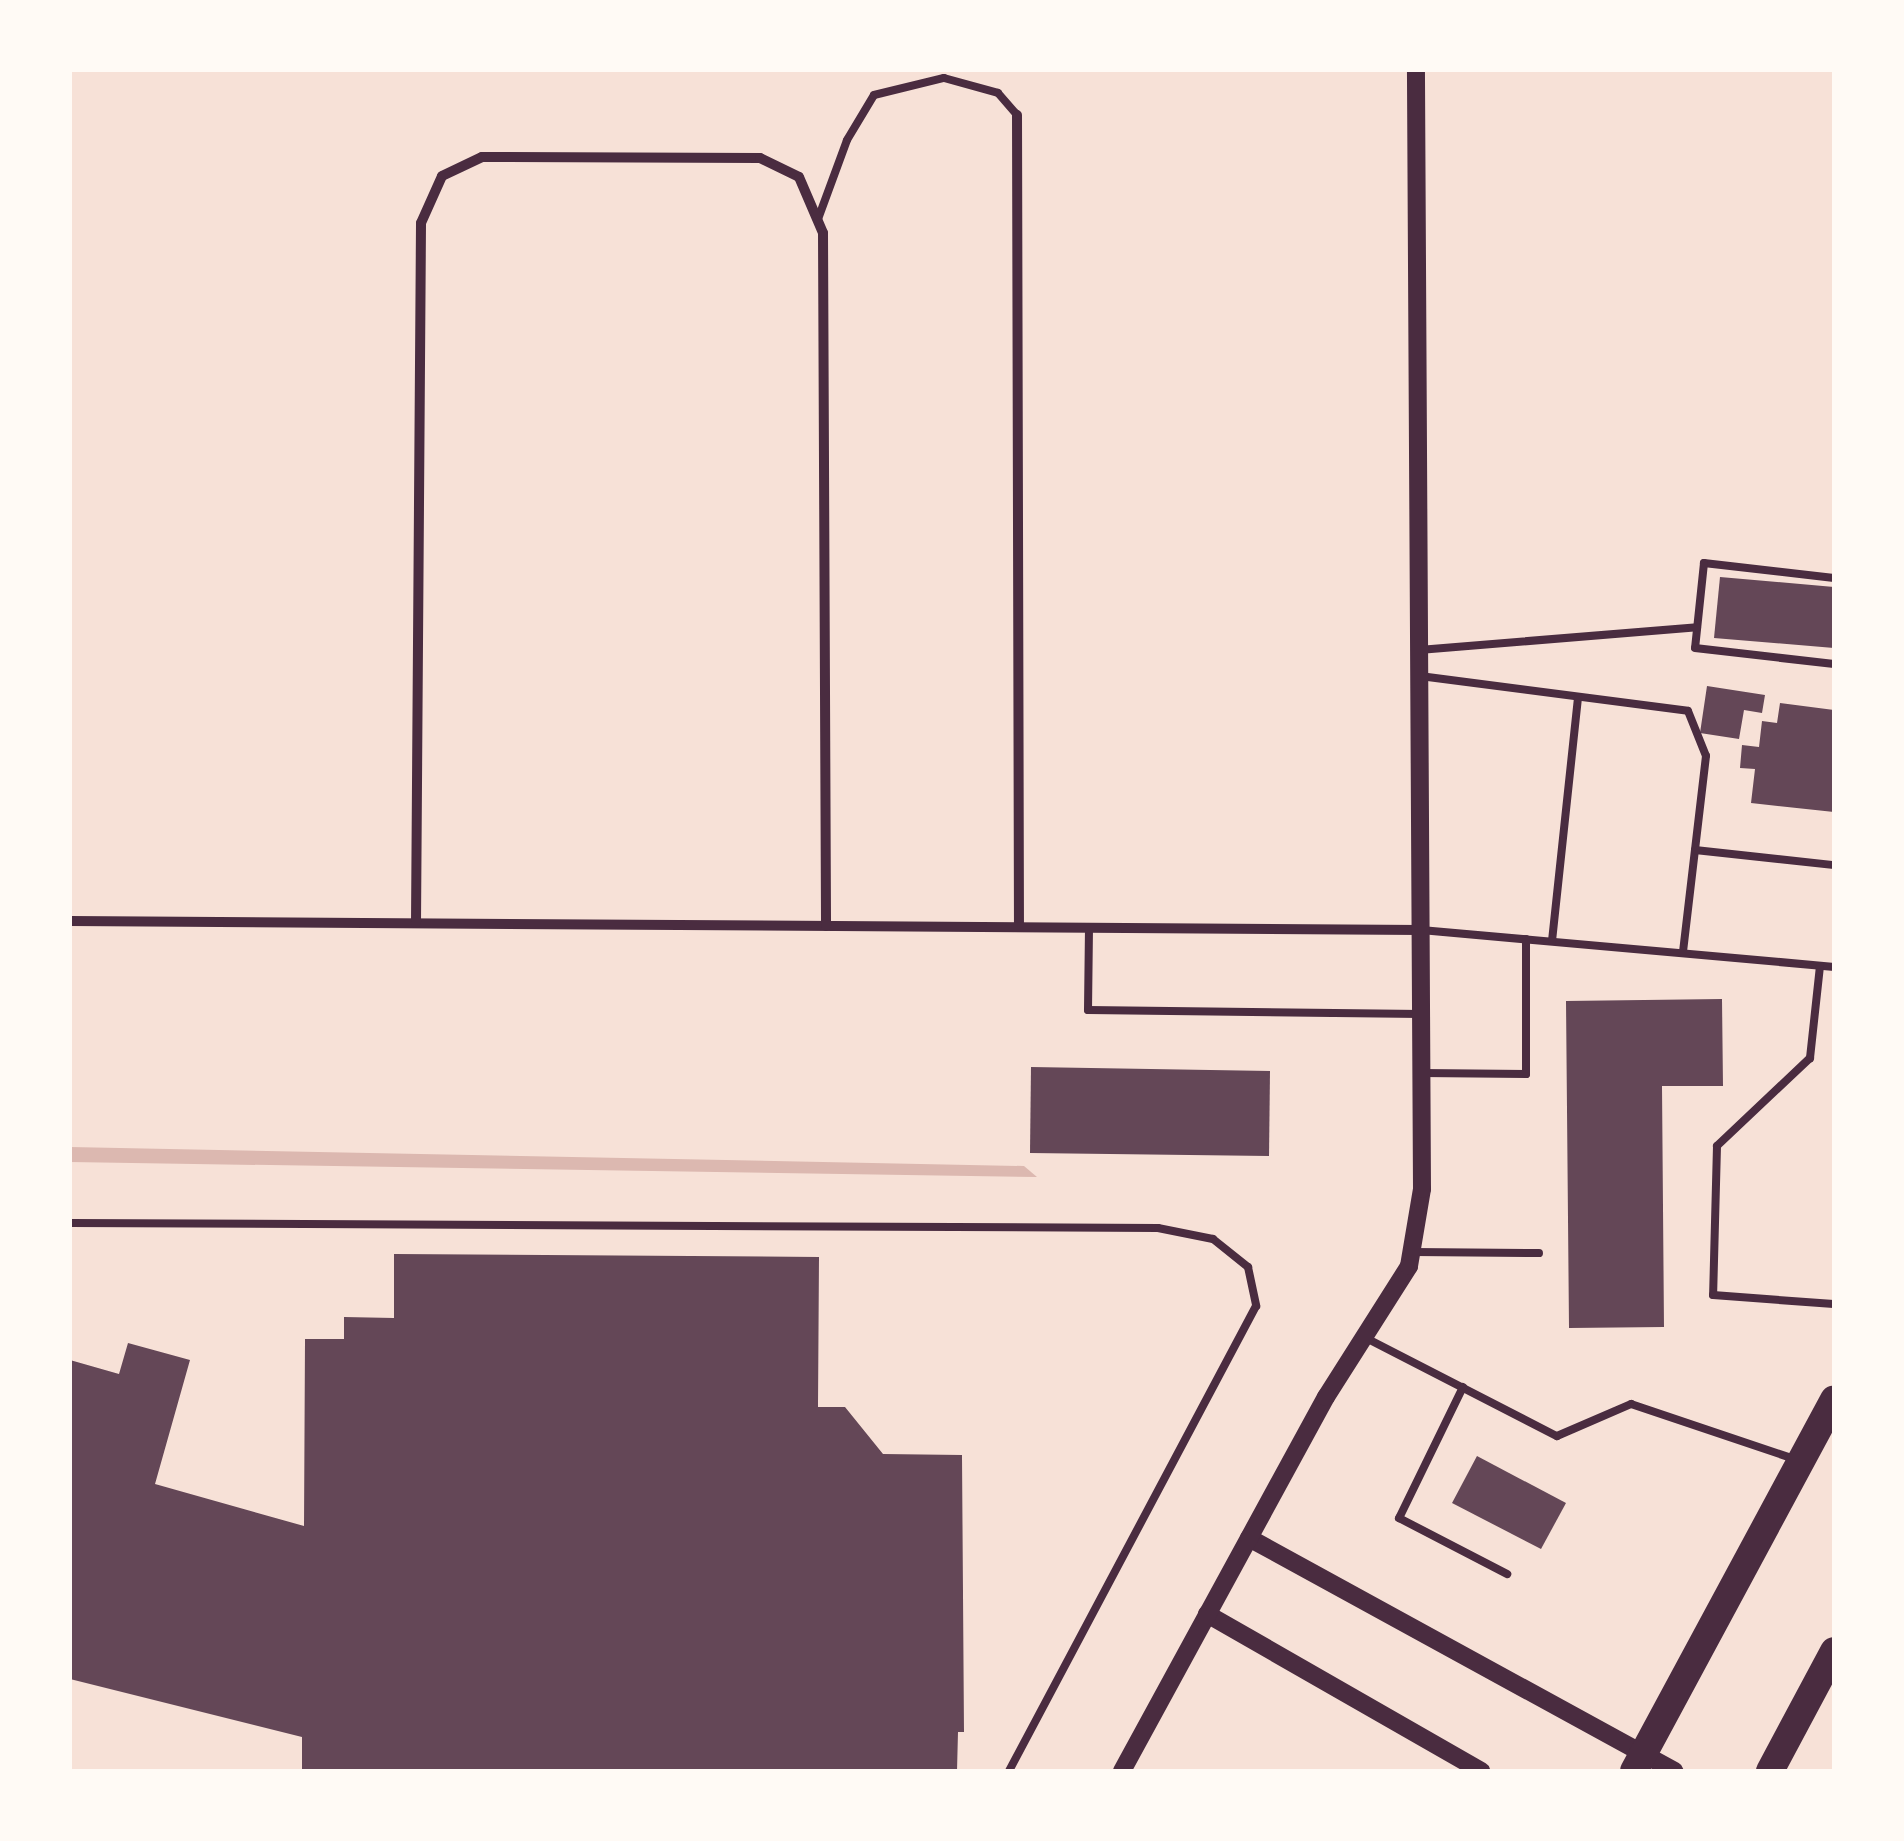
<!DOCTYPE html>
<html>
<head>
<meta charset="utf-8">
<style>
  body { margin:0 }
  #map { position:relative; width:1904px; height:1841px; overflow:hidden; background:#f7e1d7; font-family:Manrope,sans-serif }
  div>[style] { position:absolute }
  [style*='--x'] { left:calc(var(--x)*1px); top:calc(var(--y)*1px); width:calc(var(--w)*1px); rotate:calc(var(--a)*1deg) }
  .water>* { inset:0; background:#dcb8b0 }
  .building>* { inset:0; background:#644757 }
  .service>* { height:8px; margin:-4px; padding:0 4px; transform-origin:4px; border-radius:4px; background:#4a2c40 }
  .minor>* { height:10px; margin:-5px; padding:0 5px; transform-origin:5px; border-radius:5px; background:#4a2c40 }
  .tertiary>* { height:18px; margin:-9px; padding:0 9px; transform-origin:9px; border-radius:9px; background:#4a2c40 }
  .trunk>* { height:28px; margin:-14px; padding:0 14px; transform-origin:14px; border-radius:14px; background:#4a2c40 }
  span { translate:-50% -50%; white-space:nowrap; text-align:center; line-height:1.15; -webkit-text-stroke:8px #fffaf5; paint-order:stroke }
  .frame { position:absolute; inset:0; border:72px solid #fffaf5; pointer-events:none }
</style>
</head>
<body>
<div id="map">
  <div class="water">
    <i style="clip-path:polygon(70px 1147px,1024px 1166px,1037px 1177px,70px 1162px)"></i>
  </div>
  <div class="building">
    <i style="clip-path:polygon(1720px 577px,1834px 587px,1834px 648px,1714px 638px)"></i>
    <i style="clip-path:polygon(1707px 686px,1765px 695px,1762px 713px,1744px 710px,1739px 739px,1700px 733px)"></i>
    <i style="clip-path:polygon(1780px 703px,1834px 710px,1834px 812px,1751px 803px,1755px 769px,1740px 768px,1742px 745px,1759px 747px,1762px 721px,1777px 723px)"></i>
    <i style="clip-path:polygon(1722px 999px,1723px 1086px,1662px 1086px,1664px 1327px,1569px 1328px,1566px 1001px)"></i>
    <i style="clip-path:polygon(1031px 1067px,1270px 1071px,1269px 1156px,1030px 1153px)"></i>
    <i style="clip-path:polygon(394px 1254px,819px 1257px,818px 1407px,845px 1407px,883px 1454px,962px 1455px,964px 1732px,958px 1732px,957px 1771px,302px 1771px,302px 1737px,70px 1679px,70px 1360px,119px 1374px,128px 1343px,190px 1360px,155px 1484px,304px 1526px,305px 1339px,344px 1339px,344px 1317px,394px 1318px)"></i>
    <i style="clip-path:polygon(1477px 1456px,1566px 1503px,1541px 1549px,1452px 1503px)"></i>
  </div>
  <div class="service">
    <i style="--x:818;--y:219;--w:84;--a:-69.8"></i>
    <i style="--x:847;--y:140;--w:52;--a:-59"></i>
    <i style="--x:874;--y:95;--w:72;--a:-13.7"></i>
    <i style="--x:944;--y:78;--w:56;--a:15.5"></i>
    <i style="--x:998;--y:93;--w:29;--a:49"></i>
    <i style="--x:1834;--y:578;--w:131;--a:-173.4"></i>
    <i style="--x:1704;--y:563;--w:85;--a:96"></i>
    <i style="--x:1695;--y:648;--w:140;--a:6.6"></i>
    <i style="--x:1419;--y:650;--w:279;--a:-4.7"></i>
    <i style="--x:1420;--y:676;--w:270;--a:7.4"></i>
    <i style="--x:1688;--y:711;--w:48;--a:68.2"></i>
    <i style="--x:1706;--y:756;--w:198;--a:96.7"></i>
    <i style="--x:1695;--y:850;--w:140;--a:6.2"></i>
    <i style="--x:1089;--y:928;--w:82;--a:90.7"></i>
    <i style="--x:1088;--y:1010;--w:333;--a:0.7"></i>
    <i style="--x:1421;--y:930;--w:415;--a:5.1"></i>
    <i style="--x:1552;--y:941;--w:245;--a:-83.9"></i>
    <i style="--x:1820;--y:966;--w:93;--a:96.2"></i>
    <i style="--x:1810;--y:1058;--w:128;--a:136.6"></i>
    <i style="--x:1717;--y:1146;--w:149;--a:91.5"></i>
    <i style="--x:1713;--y:1295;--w:121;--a:4.3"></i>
    <i style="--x:1422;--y:1073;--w:104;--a:0.6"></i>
    <i style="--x:1526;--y:1074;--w:135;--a:-90"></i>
    <i style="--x:70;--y:1223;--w:1088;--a:0.26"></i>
    <i style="--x:1158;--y:1228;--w:56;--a:11.3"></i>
    <i style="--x:1213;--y:1239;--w:45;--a:38.7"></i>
    <i style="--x:1248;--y:1267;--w:40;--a:78"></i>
    <i style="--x:1256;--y:1306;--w:527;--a:117.98"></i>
    <i style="--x:1414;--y:1252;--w:125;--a:0.5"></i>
    <i style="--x:1364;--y:1337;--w:217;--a:27.2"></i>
    <i style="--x:1557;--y:1436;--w:81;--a:-23.4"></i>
    <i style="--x:1631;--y:1404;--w:172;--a:18.6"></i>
    <i style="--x:1463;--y:1387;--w:146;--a:116"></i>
    <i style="--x:1399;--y:1518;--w:122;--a:27.4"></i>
  </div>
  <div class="minor">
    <i style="--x:1017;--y:115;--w:812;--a:89.86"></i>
    <i style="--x:70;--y:921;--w:1351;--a:0.38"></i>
    <i style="--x:416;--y:923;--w:700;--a:-89.59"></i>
    <i style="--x:421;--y:223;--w:51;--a:-65.9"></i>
    <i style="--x:442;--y:176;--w:44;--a:-25.4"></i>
    <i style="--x:482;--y:157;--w:278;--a:0.2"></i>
    <i style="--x:760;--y:158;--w:43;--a:26"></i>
    <i style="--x:799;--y:177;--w:61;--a:66.8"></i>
    <i style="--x:823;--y:233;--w:693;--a:89.75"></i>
  </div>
  <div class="tertiary">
    <i style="--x:1249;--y:1538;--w:485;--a:28.7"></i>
    <i style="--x:1207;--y:1614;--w:316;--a:29.8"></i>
    <i style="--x:1122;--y:1771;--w:426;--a:-61.4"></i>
    <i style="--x:1326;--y:1397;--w:155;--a:-57.6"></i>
    <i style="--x:1409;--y:1266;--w:78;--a:-80.4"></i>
    <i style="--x:1422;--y:1189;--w:1119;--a:-90.31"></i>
  </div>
  <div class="trunk">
    <i style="--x:1634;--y:1771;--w:422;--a:-61.7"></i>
    <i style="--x:1770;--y:1771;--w:136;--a:-61.9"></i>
  </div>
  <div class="frame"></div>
</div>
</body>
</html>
